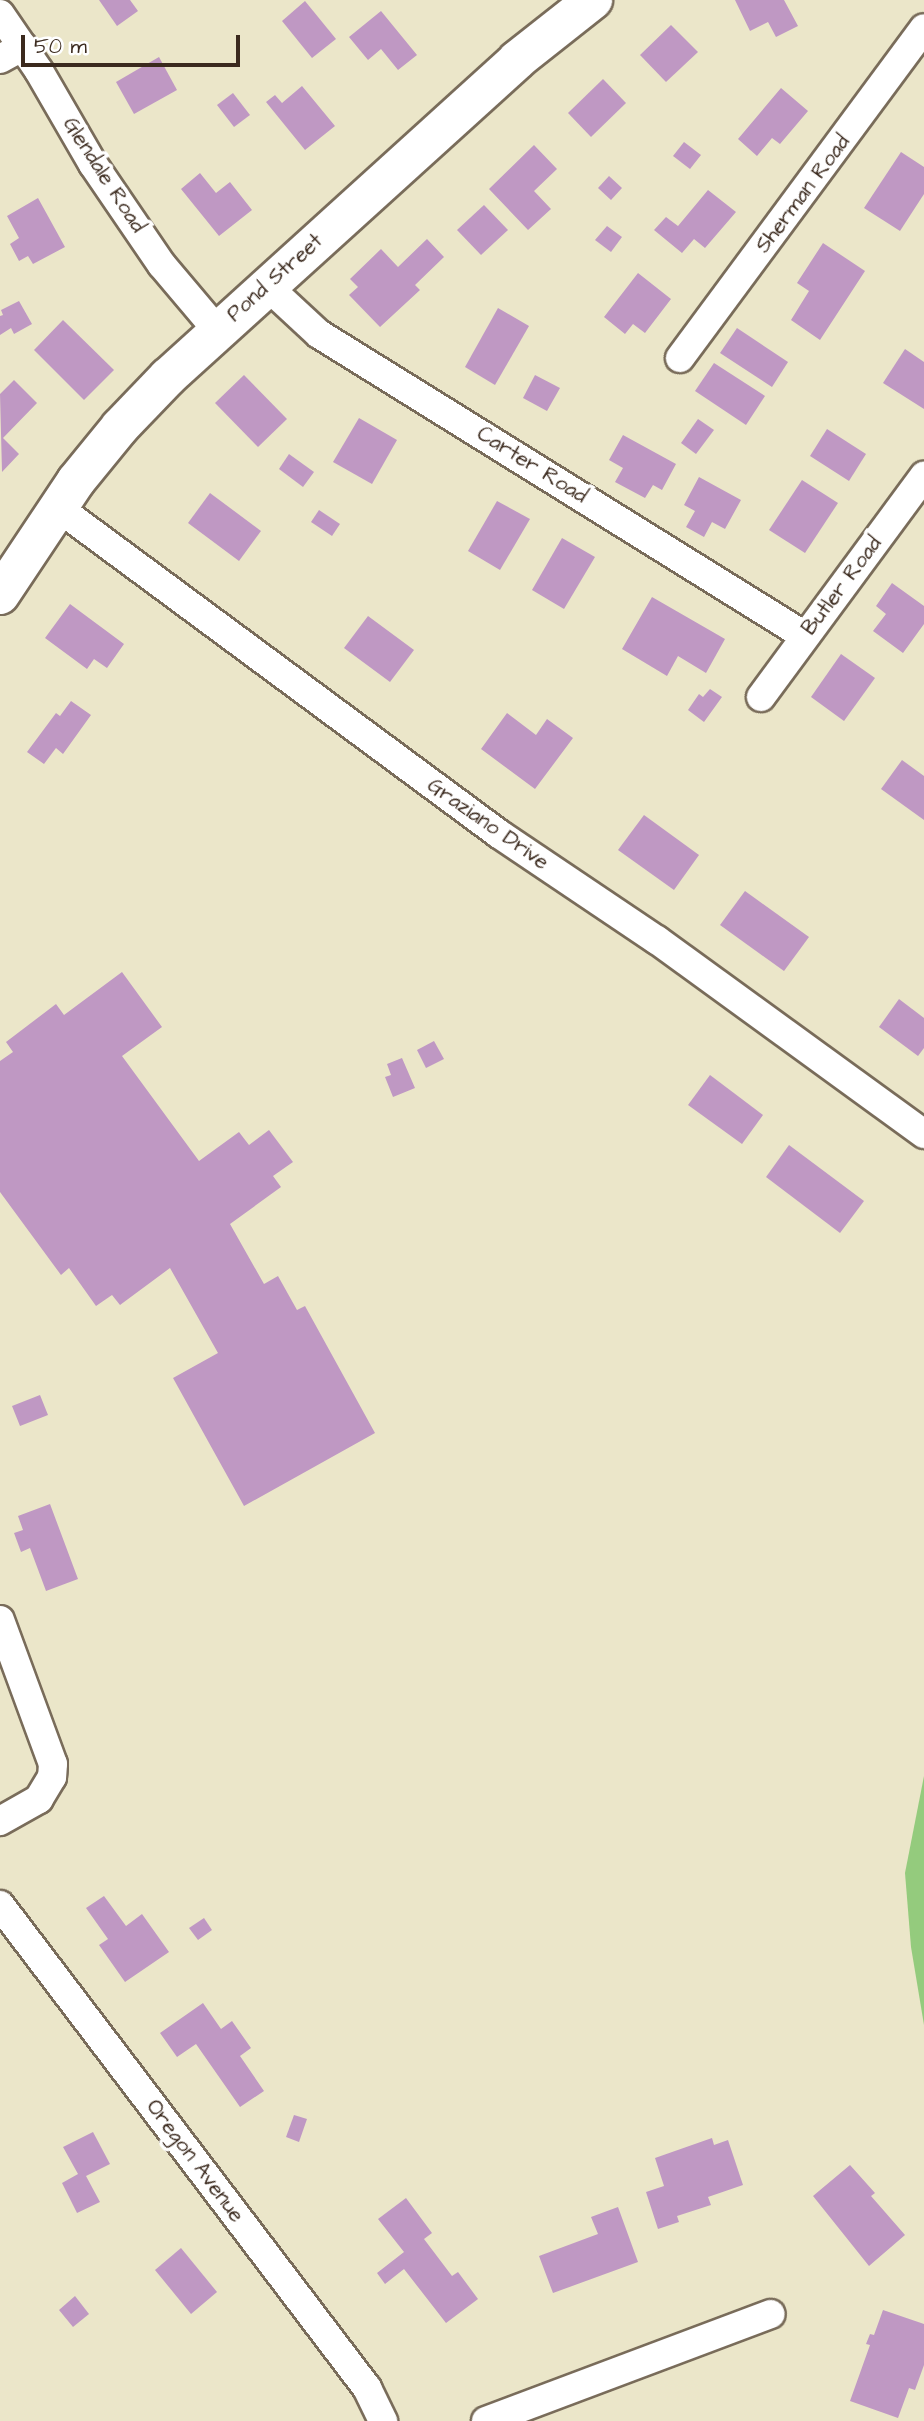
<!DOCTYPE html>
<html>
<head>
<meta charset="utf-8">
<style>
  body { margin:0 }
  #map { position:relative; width:924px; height:2421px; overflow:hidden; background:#ebe6c9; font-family:"Architects Daughter",sans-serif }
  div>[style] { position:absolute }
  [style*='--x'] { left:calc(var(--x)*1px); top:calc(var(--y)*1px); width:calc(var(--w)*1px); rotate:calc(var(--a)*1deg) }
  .green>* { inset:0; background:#94cb7d }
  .building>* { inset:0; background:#bf98c3 }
  .roads { filter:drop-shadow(2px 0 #796c5a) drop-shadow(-2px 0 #796c5a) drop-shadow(0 2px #796c5a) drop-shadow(0 -2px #796c5a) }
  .street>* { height:28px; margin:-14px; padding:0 14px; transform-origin:14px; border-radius:14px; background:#fff }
  .secondary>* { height:38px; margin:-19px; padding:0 19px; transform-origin:19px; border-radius:19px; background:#fff }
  span { translate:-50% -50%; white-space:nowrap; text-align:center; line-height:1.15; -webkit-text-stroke:7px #fff; paint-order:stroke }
  .street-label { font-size:21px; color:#3b2a1e }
  .scale { position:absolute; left:21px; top:35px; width:219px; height:32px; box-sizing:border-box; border:4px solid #3b2a1e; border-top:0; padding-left:9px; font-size:21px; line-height:24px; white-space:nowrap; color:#3b2a1e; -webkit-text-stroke:5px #fff; paint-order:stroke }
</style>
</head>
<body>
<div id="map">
  <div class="green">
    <i style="clip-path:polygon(924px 1776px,924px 2025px,911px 1947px,905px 1873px)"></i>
  </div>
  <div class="building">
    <i style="clip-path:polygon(99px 0,130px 0,138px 11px,117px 26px)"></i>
    <i style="clip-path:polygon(735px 0,784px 0,798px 26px,776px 37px,768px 22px,750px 31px)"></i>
    <i style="clip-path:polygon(305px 1px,336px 39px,312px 58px,282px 21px)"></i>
    <i style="clip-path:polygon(381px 11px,417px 55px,398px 70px,381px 49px,368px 60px,349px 37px)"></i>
    <i style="clip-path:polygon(671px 25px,698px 52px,666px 82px,640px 55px)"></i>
    <i style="clip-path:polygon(159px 57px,177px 90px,134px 114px,116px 82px)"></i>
    <i style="clip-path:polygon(603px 79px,626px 103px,591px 137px,568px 113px)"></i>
    <i style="clip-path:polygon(302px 86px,335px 126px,305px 150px,266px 102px,275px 95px,282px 103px)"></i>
    <i style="clip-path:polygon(781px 88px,808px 111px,780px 144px,772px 138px,757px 156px,738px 139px)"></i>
    <i style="clip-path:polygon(233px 93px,250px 115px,234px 127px,217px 105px)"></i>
    <i style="clip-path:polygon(684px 142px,701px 155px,690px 169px,673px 156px)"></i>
    <i style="clip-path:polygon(534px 145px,557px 169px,534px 191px,551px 209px,528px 230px,489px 189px)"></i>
    <i style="clip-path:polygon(901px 152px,924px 167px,924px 194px,900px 231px,864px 208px)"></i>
    <i style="clip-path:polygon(200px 173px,216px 193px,230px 182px,252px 210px,219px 236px,181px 189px)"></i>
    <i style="clip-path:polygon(609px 176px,622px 188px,611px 200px,598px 188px)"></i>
    <i style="clip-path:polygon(708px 190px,736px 212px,705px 248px,694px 239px,682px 253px,654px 230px,666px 217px,678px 226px)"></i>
    <i style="clip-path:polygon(38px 198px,65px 247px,33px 264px,28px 256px,19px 261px,10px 244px,19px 238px,7px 216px)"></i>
    <i style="clip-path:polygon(484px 205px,508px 230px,481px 255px,457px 230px)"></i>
    <i style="clip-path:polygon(607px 226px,622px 237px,611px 252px,595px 240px)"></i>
    <i style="clip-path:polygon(427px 239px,444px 257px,415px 285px,420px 290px,380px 327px,349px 295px,358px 287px,350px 279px,381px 249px,398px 267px)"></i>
    <i style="clip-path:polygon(823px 243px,865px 271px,820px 340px,791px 320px,809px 291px,797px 283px)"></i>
    <i style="clip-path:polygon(638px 273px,671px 299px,645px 333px,633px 324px,625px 334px,604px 317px)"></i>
    <i style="clip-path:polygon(19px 301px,32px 324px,14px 334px,11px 328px,0 335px,0 316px,3px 315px,1px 310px)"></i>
    <i style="clip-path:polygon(498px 308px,529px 326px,495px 385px,465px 367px)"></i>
    <i style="clip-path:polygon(63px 320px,114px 370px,84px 400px,34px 350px)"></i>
    <i style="clip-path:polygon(737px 328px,788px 362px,772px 387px,720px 353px)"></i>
    <i style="clip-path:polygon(905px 349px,924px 362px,924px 409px,883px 383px)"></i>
    <i style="clip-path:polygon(714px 363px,765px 396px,746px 425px,695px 391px)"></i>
    <i style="clip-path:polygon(244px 375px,287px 419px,258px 447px,215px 403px)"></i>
    <i style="clip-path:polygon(535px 375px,560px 388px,547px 411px,523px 398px)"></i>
    <i style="clip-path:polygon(14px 380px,37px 403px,3px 438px,19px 454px,2px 472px,0 394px)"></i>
    <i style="clip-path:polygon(359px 418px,397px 440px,372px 484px,333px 462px)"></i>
    <i style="clip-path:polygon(698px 419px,714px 430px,696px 454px,681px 443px)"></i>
    <i style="clip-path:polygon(827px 429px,866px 454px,849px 481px,810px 456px)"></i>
    <i style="clip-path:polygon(623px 435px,676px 464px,662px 490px,653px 485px,645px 498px,615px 482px,623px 468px,609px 460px)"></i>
    <i style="clip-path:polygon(289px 454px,314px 472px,303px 487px,279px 469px)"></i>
    <i style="clip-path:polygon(699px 477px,741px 500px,725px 529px,712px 522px,704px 537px,686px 527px,695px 511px,684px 505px)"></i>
    <i style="clip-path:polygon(802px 480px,838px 503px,805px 553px,769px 530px)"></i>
    <i style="clip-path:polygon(210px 493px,261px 531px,239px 561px,188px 523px)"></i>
    <i style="clip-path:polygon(497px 501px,530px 519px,500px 570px,468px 551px)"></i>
    <i style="clip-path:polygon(319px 510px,340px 524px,332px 536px,311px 522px)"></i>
    <i style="clip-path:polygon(562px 538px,595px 557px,564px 609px,532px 590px)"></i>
    <i style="clip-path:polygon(892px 583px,924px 606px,924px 624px,903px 653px,873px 631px,886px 614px,876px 606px)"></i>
    <i style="clip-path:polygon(652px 597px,725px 639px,706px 673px,678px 656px,667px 676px,622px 649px)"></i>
    <i style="clip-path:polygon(70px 604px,124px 644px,107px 668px,94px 659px,87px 669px,45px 638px)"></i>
    <i style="clip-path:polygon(368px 616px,414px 650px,390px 682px,344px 648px)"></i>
    <i style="clip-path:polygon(841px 654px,875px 678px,844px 721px,811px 697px)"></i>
    <i style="clip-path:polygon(710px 689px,722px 697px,704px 722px,688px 710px,699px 694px,703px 697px)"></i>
    <i style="clip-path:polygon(71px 701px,91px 715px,63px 754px,56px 748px,44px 764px,27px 752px,56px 713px,60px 716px)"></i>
    <i style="clip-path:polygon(507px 713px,536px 735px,547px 719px,573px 738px,535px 789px,481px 749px)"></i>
    <i style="clip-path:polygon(902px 760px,924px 776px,924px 820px,881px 789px)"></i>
    <i style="clip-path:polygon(644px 815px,699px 855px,674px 890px,618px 850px)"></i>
    <i style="clip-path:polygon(745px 891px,809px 937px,784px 971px,720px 925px)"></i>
    <i style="clip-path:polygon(122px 972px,162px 1027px,122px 1056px,199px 1161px,239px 1132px,249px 1145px,269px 1130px,293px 1162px,273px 1176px,281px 1187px,230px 1224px,264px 1284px,278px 1276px,297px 1310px,305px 1306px,375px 1433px,244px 1506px,173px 1378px,218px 1353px,170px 1268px,120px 1305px,112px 1295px,96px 1306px,69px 1268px,61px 1275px,0 1192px,0 1061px,13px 1052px,6px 1042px,56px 1004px,64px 1015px)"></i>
    <i style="clip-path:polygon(899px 999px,924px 1018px,924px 1048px,918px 1056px,879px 1027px)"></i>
    <i style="clip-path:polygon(434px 1041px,444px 1059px,426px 1068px,417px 1050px)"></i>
    <i style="clip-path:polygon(402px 1058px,415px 1088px,393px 1097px,385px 1077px,391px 1075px,387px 1064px)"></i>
    <i style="clip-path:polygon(710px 1075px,763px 1115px,742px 1144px,688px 1105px)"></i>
    <i style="clip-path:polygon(789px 1145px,864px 1201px,840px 1233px,766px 1177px)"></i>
    <i style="clip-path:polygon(40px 1395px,48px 1415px,20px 1426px,12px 1406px)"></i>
    <i style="clip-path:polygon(50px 1504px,78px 1579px,46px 1591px,30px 1548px,21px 1552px,14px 1533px,23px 1530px,18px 1516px)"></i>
    <i style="clip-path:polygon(104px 1896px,126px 1926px,142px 1914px,169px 1952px,125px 1982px,99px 1945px,108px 1939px,86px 1908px)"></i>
    <i style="clip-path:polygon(204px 1918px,212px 1930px,198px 1940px,189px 1928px)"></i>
    <i style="clip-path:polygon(203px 2003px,221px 2029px,232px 2021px,251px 2048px,240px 2056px,264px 2091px,240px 2107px,196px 2044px,177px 2057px,160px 2033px)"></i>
    <i style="clip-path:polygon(294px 2115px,307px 2119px,299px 2142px,286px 2137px)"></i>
    <i style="clip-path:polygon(93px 2132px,110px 2164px,86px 2176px,100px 2202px,77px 2213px,62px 2183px,78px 2174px,63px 2147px)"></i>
    <i style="clip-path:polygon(712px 2138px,714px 2145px,728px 2140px,743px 2185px,708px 2197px,711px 2205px,677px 2216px,679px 2222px,658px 2229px,646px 2192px,664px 2186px,655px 2158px)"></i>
    <i style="clip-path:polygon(850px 2165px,875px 2193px,871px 2196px,905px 2235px,869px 2266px,813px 2196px)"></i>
    <i style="clip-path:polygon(406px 2198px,432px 2233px,424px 2239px,452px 2276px,458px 2272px,478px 2299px,446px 2323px,404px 2269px,385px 2284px,377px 2273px,404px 2252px,378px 2219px)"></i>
    <i style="clip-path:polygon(618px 2207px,638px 2262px,553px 2293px,539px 2256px,598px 2234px,591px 2217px)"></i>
    <i style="clip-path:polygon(181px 2248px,217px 2292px,191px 2314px,155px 2270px)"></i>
    <i style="clip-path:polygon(75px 2296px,89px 2314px,73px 2327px,59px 2310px)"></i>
    <i style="clip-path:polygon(883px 2310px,924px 2324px,924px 2365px,915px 2390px,909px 2388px,898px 2418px,850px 2401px,870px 2345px,866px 2344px,870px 2334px,874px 2335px)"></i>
  </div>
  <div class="roads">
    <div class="street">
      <i style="--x:0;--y:14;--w:69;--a:55.6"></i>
      <i style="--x:39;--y:71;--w:108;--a:59.9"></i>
      <i style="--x:93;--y:164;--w:122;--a:55.7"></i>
      <i style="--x:162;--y:265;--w:85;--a:49.8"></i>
      <i style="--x:0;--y:59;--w:26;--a:-29"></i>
      <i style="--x:266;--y:285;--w:72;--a:42.8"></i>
      <i style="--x:319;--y:334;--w:572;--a:31.86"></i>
      <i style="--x:680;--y:358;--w:410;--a:-53.5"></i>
      <i style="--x:57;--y:507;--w:550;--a:36.49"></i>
      <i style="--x:499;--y:834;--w:190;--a:33.9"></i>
      <i style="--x:657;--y:940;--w:330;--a:36"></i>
      <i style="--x:761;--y:697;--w:275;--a:-53.6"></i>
      <i style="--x:0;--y:1620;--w:153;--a:69.8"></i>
      <i style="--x:53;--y:1764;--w:13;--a:94"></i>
      <i style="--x:52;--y:1777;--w:26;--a:121"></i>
      <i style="--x:39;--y:1799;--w:45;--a:150.6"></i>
      <i style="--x:0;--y:1905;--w:607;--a:52.77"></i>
      <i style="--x:367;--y:2388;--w:37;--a:64"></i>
      <i style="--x:486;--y:2421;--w:304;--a:-20.6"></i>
    </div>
    <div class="secondary">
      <i style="--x:0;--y:595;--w:137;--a:-56.3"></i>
      <i style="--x:76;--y:481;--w:70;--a:-50.8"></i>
      <i style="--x:120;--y:427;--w:69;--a:-46.2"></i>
      <i style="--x:168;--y:377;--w:471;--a:-42.2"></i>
      <i style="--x:517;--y:60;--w:97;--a:-38.3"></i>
    </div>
  </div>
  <div class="street-label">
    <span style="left:104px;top:175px;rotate:57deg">Glendale Road</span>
    <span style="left:803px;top:194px;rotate:-53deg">Sherman Road</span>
    <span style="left:275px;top:278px;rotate:-42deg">Pond Street</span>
    <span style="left:532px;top:465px;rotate:32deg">Carter Road</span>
    <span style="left:842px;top:586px;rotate:-53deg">Butler Road</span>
    <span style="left:488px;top:824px;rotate:35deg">Graziano Drive</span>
    <span style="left:195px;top:2161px;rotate:53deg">Oregon Avenue</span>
  </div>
  <div class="scale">50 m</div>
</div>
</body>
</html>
